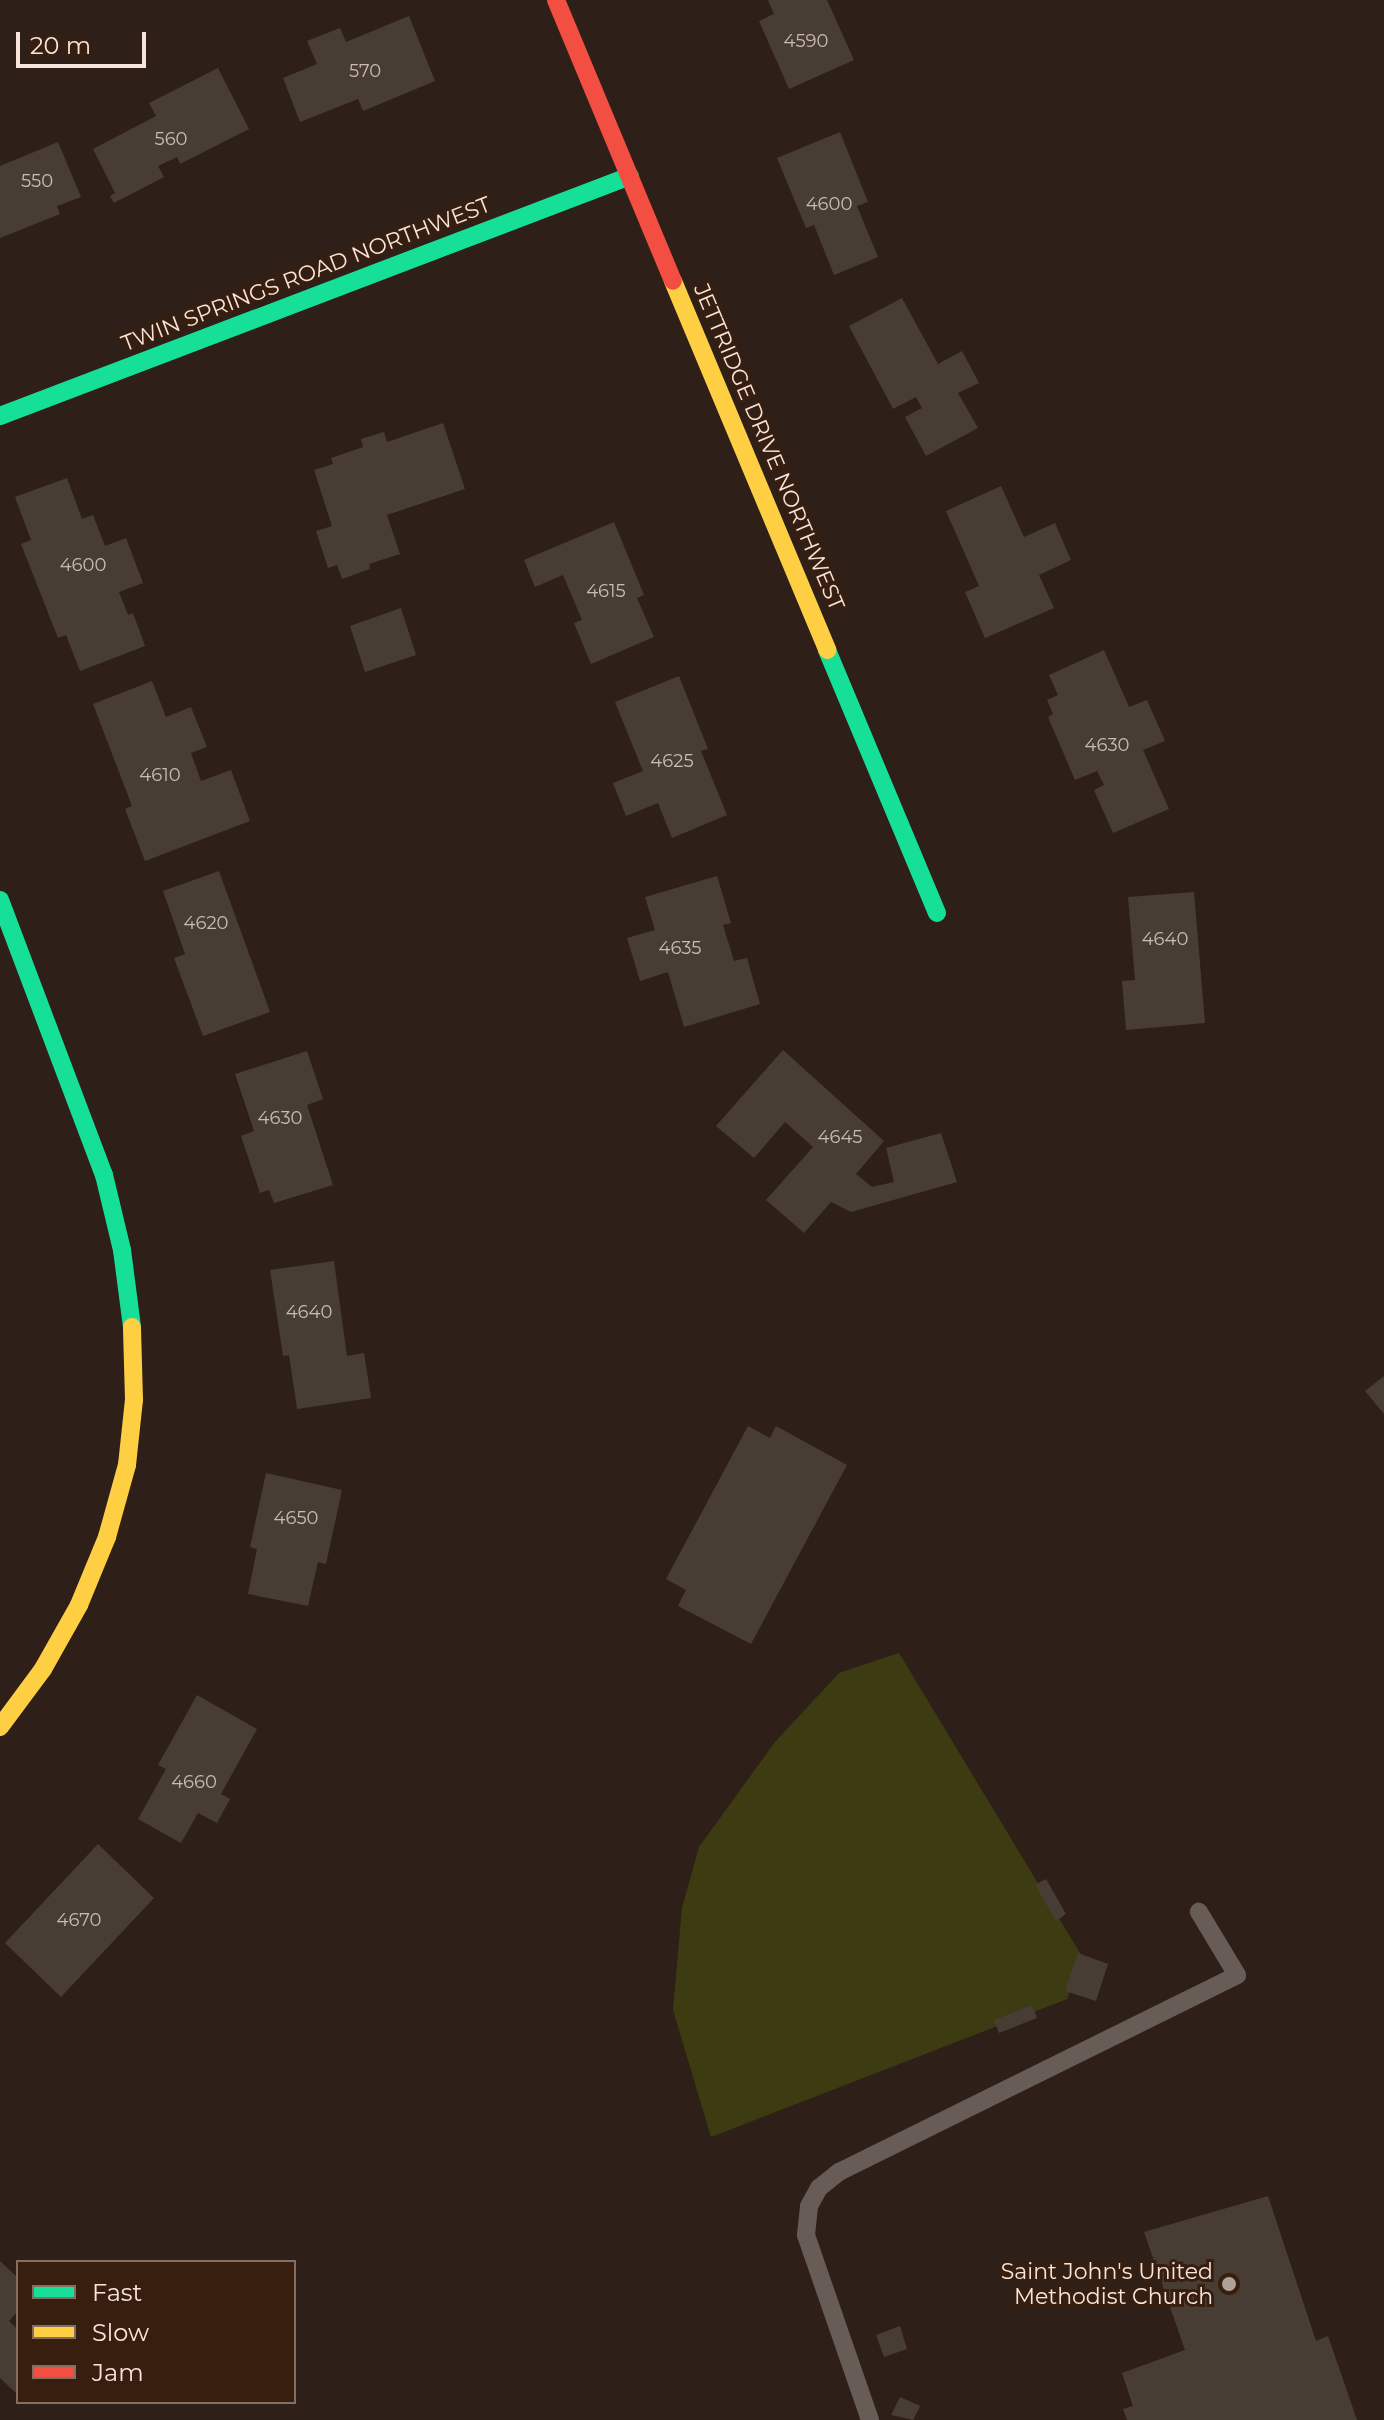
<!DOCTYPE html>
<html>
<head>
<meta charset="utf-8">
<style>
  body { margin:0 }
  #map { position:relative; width:1384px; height:2420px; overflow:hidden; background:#2e2018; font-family:Montserrat,sans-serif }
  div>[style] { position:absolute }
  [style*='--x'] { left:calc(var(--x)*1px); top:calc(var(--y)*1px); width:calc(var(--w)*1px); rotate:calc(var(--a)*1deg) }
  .green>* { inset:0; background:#3d3b12 }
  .building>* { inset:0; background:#473d34 }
  .lane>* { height:18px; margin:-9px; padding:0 9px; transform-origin:9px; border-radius:9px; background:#685c56 }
  .fast>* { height:18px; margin:-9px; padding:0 9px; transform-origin:9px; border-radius:9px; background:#16e098 }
  .slow>* { height:18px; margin:-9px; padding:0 9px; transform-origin:9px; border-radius:9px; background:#ffcf43 }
  .jam>* { height:18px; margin:-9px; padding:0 9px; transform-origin:9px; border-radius:9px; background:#f24e42 }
  .dots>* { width:22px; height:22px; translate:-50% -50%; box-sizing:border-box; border:4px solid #371e0f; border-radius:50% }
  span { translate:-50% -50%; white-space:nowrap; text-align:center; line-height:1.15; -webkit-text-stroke:6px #371e0f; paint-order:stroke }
  .number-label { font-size:18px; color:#cbbbb2 }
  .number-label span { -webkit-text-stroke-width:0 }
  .street-label { font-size:22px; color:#f7e5dc }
  .poi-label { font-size:22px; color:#f7e5dc }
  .right { translate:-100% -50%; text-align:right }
  .legend { position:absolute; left:16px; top:2260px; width:280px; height:144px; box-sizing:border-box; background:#371e0f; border:2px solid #846e61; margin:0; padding:10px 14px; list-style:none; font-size:24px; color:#f7e5dc }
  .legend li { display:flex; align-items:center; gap:16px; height:40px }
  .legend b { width:40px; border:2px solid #846e61 }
  .scale { position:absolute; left:16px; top:32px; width:130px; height:36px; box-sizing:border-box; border:4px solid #f7e5dc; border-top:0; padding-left:10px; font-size:24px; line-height:28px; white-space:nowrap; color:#f7e5dc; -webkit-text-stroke:6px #371e0f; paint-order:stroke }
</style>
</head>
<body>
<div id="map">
  <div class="green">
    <i style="clip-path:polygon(899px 1653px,1083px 1958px,1067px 1999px,711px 2137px,673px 2010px,682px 1908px,699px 1847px,775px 1742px,839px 1673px)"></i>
  </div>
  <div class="building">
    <i style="clip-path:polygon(768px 0,827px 0,854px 60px,789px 89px,759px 21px,774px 14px)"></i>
    <i style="clip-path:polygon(409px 16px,435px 81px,363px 111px,358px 99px,300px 122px,283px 78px,317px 64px,307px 41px,340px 28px,346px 42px)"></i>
    <i style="clip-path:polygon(218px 68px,249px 129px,180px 164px,177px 157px,158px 166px,164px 177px,114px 203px,110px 196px,115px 193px,93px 149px,156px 116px,149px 103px)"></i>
    <i style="clip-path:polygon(840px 132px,868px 202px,857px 206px,878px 257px,834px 275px,814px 225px,806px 228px,777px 158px)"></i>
    <i style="clip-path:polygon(58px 142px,81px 197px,57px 206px,60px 214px,0 238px,0 166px)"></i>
    <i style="clip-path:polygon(902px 298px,938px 364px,962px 351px,979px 383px,958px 393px,978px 428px,926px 456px,905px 417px,922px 408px,916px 397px,893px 409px,849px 326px)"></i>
    <i style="clip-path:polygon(443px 423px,465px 489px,387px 515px,400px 554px,369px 564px,370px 569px,342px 579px,337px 565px,328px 568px,316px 531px,332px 526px,314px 470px,333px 464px,331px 458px,363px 447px,361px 439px,384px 432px,387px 442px)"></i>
    <i style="clip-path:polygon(67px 478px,82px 519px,93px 515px,105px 546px,126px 538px,143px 583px,119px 592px,128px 615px,133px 613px,145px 646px,80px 671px,66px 635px,58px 638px,21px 544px,31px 540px,15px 497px)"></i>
    <i style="clip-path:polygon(1001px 486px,1024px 537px,1055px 523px,1071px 560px,1039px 575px,1054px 608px,985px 638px,965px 592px,979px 586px,946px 511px)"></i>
    <i style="clip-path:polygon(614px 522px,644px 595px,637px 598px,654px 637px,591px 664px,574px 623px,582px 620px,563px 575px,535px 587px,524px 560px)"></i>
    <i style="clip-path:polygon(401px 608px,416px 655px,365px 672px,350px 626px)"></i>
    <i style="clip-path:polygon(1104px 650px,1129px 707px,1147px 700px,1165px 741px,1143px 750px,1169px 809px,1113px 833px,1094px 790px,1104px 785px,1097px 771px,1075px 780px,1048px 717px,1053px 714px,1047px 700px,1058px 695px,1049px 675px)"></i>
    <i style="clip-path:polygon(679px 676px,708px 749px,701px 751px,727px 815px,672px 838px,658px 803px,626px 816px,613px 783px,643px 771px,615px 702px)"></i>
    <i style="clip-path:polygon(152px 681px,166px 717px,191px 707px,207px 747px,191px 753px,201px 781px,231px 770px,250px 821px,145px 861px,125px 809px,132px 806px,93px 704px)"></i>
    <i style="clip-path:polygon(219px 871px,270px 1012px,203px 1036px,174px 958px,185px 954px,163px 891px)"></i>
    <i style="clip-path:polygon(717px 876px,731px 923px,723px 925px,734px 961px,747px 958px,760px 1004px,684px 1027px,668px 972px,640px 981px,627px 938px,655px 930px,645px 897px)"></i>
    <i style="clip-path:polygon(1194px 892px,1205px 1023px,1126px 1030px,1122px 981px,1135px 980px,1128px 897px)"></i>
    <i style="clip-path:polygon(783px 1050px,884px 1141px,856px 1174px,872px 1187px,894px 1182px,886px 1148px,941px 1133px,957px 1182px,851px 1212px,831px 1202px,804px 1233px,766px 1200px,813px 1147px,785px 1122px,754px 1158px,716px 1126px)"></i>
    <i style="clip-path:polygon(307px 1051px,323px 1099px,307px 1105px,333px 1185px,274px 1203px,269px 1190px,260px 1193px,241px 1136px,254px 1131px,235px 1074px)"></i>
    <i style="clip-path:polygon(334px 1261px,347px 1356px,364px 1353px,371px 1398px,297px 1409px,289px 1355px,283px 1356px,270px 1270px)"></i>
    <i style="clip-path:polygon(1384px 1376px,1384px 1414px,1365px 1391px)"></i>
    <i style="clip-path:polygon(748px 1426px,770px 1438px,776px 1426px,847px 1465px,751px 1644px,678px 1606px,686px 1590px,666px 1579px)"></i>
    <i style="clip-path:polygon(266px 1473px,342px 1490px,326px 1564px,318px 1562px,308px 1606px,248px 1594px,257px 1549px,250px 1547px)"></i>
    <i style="clip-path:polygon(197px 1695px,257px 1729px,221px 1794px,230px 1799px,217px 1823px,198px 1813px,181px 1843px,138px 1819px,166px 1769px,158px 1765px)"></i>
    <i style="clip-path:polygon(98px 1844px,154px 1898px,61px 1997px,5px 1943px)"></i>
    <i style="clip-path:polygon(1046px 1879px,1066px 1914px,1056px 1921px,1035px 1885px)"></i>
    <i style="clip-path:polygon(1078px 1953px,1108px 1964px,1096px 2001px,1065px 1991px)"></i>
    <i style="clip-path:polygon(1032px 2005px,1037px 2018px,999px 2033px,994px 2020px)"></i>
    <i style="clip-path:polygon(1268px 2196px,1316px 2341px,1328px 2336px,1357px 2420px,1127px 2420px,1123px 2409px,1133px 2406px,1122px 2373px,1185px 2350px,1144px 2232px)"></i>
    <i style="clip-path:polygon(0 2261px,18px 2278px,18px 2311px,9px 2321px,18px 2330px,18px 2395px,0 2378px)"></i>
    <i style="clip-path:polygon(900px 2326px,907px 2349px,884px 2357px,876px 2335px)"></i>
    <i style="clip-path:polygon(900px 2397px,920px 2406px,913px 2420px,891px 2415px)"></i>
  </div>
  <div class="lane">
    <i style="--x:870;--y:2420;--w:196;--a:-109.1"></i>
    <i style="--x:806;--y:2235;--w:29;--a:-84"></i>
    <i style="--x:809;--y:2206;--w:21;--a:-61"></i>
    <i style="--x:819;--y:2188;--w:26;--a:-39"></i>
    <i style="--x:839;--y:2172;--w:444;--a:-26.3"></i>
    <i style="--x:1237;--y:1975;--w:74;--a:-121.1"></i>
  </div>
  <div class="fast">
    <i style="--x:0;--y:416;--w:674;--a:-20.85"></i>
    <i style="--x:827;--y:650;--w:285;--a:67.3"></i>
    <i style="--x:0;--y:900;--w:294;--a:69.3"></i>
    <i style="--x:104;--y:1175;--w:77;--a:76.5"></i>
    <i style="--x:122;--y:1250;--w:78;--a:82.6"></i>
  </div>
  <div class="slow">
    <i style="--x:673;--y:281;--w:400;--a:67.3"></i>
    <i style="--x:0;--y:1727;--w:72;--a:-53.4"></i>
    <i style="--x:43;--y:1669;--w:73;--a:-60.6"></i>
    <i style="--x:79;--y:1605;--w:74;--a:-67.6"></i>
    <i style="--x:107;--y:1537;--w:75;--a:-74.5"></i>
    <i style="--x:127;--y:1465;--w:65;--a:-83.9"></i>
    <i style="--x:134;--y:1400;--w:73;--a:-91.6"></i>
  </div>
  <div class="jam">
    <i style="--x:556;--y:0;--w:304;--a:67.4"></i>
  </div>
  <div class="dots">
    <i style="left:1229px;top:2284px;background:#b1a097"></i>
  </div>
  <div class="number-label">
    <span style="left:806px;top:41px">4590</span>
    <span style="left:365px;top:71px">570</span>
    <span style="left:171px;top:139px">560</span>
    <span style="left:37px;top:181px">550</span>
    <span style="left:829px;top:204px">4600</span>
    <span style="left:83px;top:565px">4600</span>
    <span style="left:606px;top:591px">4615</span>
    <span style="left:1107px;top:745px">4630</span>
    <span style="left:672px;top:761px">4625</span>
    <span style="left:160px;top:775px">4610</span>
    <span style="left:206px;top:923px">4620</span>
    <span style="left:1165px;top:939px">4640</span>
    <span style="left:680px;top:948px">4635</span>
    <span style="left:280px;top:1118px">4630</span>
    <span style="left:840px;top:1137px">4645</span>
    <span style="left:309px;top:1312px">4640</span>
    <span style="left:296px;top:1518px">4650</span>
    <span style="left:194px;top:1782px">4660</span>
    <span style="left:79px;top:1920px">4670</span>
  </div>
  <div class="street-label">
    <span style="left:306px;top:274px;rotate:-21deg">TWIN SPRINGS ROAD NORTHWEST</span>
    <span style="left:769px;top:447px;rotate:67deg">JETTRIDGE DRIVE NORTHWEST</span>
  </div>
  <div class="poi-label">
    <span class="right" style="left:1213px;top:2284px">Saint John's United<br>Methodist Church</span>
  </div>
  <ul class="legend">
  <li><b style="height:10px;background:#16e098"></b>Fast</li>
  <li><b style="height:10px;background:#ffcf43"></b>Slow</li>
  <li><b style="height:10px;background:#f24e42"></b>Jam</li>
  </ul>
  <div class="scale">20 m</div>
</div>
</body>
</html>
